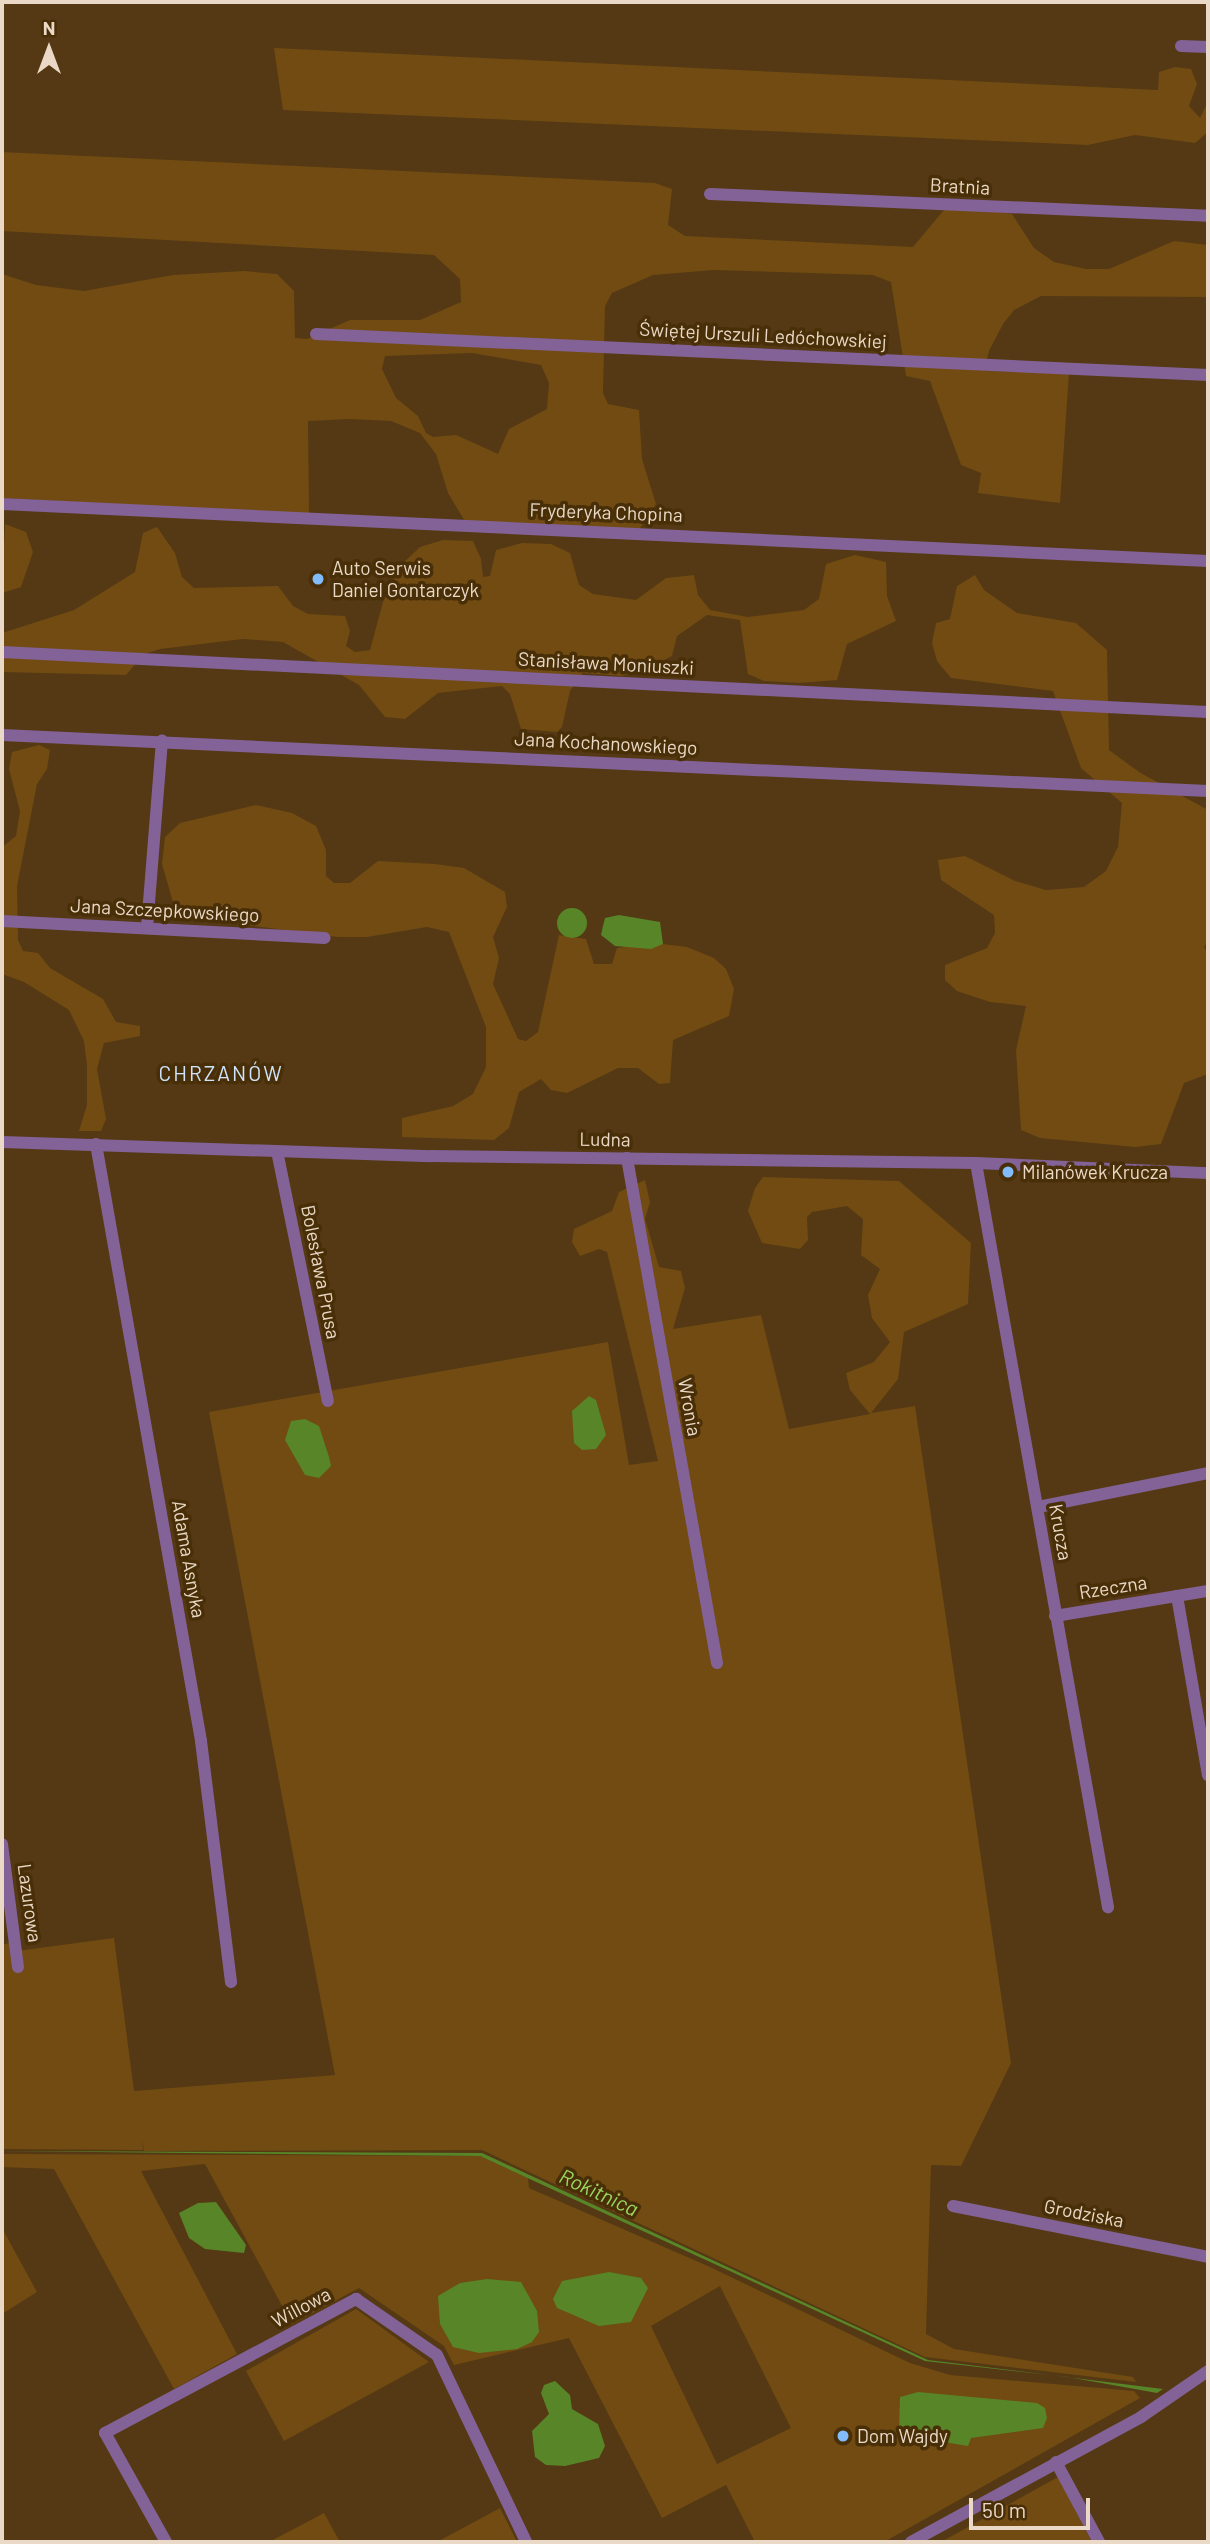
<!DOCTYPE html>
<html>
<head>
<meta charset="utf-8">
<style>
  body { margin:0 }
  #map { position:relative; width:1210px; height:2544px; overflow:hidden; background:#543914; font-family:Barlow,sans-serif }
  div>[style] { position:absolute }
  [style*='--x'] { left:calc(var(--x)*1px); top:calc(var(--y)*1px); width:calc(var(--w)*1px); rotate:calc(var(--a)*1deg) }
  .green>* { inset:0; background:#714b12 }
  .water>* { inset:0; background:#578527 }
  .round { border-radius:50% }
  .street>* { height:12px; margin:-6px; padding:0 6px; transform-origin:6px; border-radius:6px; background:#836297 }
  .dots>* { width:19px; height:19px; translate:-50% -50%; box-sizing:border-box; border:4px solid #492f08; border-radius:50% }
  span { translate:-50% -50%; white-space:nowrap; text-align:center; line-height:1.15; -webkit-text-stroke:7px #492f08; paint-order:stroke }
  .street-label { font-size:19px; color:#ead9c6 }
  .poi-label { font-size:19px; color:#ead9c6 }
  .left { translate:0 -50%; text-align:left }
  .neighbourhood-label { font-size:21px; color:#cee3fc; letter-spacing:2px }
  .water-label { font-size:21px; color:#99d760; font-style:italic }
  .frame { position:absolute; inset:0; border:4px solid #ead9c6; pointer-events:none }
  .north { position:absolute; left:14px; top:14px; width:70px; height:70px; -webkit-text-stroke:5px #492f08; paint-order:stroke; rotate:0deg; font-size:19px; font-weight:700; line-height:28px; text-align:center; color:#ead9c6 }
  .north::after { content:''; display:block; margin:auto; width:24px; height:32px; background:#ead9c6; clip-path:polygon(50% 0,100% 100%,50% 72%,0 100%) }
  .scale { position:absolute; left:969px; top:2498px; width:121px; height:32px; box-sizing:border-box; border:4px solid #ead9c6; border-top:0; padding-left:9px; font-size:21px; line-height:24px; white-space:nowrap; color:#ead9c6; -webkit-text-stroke:5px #492f08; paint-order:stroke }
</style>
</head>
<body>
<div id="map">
  <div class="green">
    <i style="clip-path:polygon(274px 48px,1158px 90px,1159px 72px,1175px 67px,1191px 69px,1197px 84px,1189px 106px,1200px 118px,1208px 102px,1208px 132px,1195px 143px,1135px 135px,1088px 145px,283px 110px)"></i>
    <i style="clip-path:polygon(evenodd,2px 152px,655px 183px,672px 189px,668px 225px,685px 236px,913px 247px,948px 205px,1012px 214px,1034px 248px,1054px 262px,1086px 269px,1109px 269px,1174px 241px,1208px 245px,1208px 297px,1041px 296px,1014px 310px,1003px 324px,989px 351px,984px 371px,1069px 373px,1060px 503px,978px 493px,981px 473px,961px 465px,930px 381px,906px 376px,891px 282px,873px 275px,714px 270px,653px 275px,612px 293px,605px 306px,603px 393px,608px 404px,639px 410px,642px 459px,656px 504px,639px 530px,466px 523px,448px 493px,436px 454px,420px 433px,391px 421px,350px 419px,308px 421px,309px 514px,2px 498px,2px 274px,36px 285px,84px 291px,173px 275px,244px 271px,277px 274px,294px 291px,295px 338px,307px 339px,350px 320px,420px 320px,461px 302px,460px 279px,434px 255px,2px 231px,2px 152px,472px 353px,541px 365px,549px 383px,547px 409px,509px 429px,498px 454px,456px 435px,433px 437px,426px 433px,418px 416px,396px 398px,382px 369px,385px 356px,472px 353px)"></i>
    <i style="clip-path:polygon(5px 524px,26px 532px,33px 552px,21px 587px,2px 593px)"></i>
    <i style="clip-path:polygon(157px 527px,175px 553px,182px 577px,194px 588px,278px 586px,293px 606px,308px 614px,345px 616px,350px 631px,346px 646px,355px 652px,370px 650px,383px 602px,402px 564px,420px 547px,443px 540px,473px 541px,481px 559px,483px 577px,490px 576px,496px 550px,522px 543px,551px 544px,570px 553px,579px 585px,593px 594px,636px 600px,666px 578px,694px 575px,698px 595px,710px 610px,748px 617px,804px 610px,819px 599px,826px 564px,855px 555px,886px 562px,887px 596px,896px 621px,847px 644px,837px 680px,799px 683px,764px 681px,748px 674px,740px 620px,707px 615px,677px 636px,672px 656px,654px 665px,623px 676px,583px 673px,570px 691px,562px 727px,557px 732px,521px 729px,510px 694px,502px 686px,438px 693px,405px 719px,385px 717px,359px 685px,283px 642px,243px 639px,160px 649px,144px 654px,126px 675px,2px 672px,2px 633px,74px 610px,135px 572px,143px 533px)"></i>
    <i style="clip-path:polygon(975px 575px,984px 590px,1017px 613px,1076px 623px,1107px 650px,1109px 750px,1139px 772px,1208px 810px,1208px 941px,1204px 947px,1208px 954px,1208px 1074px,1184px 1083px,1161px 1144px,1135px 1147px,1040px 1138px,1021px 1130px,1016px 1050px,1026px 1006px,990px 1002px,957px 991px,945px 980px,945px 965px,987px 948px,995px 933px,994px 915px,941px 880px,938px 860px,965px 856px,1015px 881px,1046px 890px,1084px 887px,1106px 871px,1118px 847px,1122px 803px,1081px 768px,1053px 691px,951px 678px,937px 661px,932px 643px,936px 623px,950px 619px,957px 586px)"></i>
    <i style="clip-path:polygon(39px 745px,50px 750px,47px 769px,37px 784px,17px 886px,18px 940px,23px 951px,38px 953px,50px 968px,103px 999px,116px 1022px,140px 1026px,140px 1036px,104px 1043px,97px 1069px,106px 1119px,101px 1131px,79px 1131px,87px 1105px,87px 1066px,84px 1041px,69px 1010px,24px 982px,2px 974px,2px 847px,16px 836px,20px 811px,9px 769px,12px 752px)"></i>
    <i style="clip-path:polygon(256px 805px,292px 813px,316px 826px,326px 850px,326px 876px,334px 883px,350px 883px,378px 861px,435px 864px,464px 868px,505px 892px,507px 907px,493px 937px,499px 958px,493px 984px,518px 1039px,526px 1041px,538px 1032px,559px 935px,586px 939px,594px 964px,612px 964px,617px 948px,654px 943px,687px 947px,714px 958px,726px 969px,734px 989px,729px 1016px,673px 1040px,670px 1083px,659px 1084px,638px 1068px,618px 1068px,567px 1093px,551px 1090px,541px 1079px,519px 1092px,509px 1128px,494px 1140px,402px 1137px,402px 1118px,453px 1106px,473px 1094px,486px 1067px,486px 1027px,449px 932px,427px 927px,367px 937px,338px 937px,177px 916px,162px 864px,165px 837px,180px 823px)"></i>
    <i style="clip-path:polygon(763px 1177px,899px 1181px,971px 1243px,968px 1304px,904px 1332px,898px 1379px,871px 1413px,915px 1406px,1011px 2063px,961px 2166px,931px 2165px,926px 2334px,954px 2349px,1133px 2377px,1136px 2382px,925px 2357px,482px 2150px,144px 2151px,142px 2140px,143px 2150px,2px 2149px,2px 1945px,16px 1941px,17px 1951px,114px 1938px,134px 2091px,335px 2075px,209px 1412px,608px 1342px,629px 1465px,658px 1461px,607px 1252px,599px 1249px,580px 1256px,572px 1242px,574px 1229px,612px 1211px,619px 1192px,645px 1180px,650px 1202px,645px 1219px,659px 1267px,681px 1271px,685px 1288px,673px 1329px,761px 1315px,789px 1429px,870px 1414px,850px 1390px,846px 1373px,874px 1362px,890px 1342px,872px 1318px,868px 1295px,880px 1269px,861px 1255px,863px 1219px,847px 1206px,812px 1212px,807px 1217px,808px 1240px,800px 1249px,762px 1243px,748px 1211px,755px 1188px)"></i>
    <i style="clip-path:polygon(evenodd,2px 2154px,480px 2156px,528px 2178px,529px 2188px,710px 2267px,910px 2363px,950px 2375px,1134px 2391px,1140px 2398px,884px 2542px,755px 2542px,726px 2485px,662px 2518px,569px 2338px,454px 2365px,444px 2346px,359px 2288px,292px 2324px,205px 2164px,141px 2171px,237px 2354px,174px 2389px,54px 2169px,2px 2167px,2px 2154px,720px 2286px,791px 2428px,717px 2464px,651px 2326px,720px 2286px)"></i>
    <i style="clip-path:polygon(2px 2228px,37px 2292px,2px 2314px)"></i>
    <i style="clip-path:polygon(356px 2309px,429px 2362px,284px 2441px,246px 2371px)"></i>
    <i style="clip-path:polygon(1058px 2477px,1092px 2542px,941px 2542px)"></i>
    <i style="clip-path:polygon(500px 2508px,517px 2542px,437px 2542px)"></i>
    <i style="clip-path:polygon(324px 2513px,340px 2542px,269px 2542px)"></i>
  </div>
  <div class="water">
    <i class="round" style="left:557px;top:908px;width:30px;height:30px"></i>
    <i style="clip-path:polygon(619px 915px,660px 922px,663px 944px,651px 949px,615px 946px,601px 935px,603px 926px,605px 918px)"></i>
    <i style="clip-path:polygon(589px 1396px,596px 1400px,606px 1435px,596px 1449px,582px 1450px,574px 1443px,572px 1411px)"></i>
    <i style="clip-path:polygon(305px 1419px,319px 1426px,329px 1457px,331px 1466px,319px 1478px,305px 1475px,285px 1440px,291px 1421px)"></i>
    <i style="clip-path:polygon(2px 2151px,482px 2153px,928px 2360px,1163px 2389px,1157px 2393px,1068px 2377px,925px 2361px,480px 2156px)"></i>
    <i style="clip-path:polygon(216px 2202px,246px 2245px,244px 2253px,205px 2249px,189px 2238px,179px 2213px,198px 2203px)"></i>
    <i style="clip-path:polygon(609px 2272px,641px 2278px,648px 2288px,631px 2322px,599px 2326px,557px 2308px,553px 2299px,562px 2281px)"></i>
    <i style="clip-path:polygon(487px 2279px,521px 2282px,537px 2311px,539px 2332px,532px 2342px,517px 2349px,479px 2353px,453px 2347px,440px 2324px,438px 2296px,460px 2283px)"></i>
    <i style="clip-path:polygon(555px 2381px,570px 2395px,572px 2409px,598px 2424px,605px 2446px,599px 2458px,565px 2466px,546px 2465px,535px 2457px,532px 2431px,549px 2414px,541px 2393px,544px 2385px)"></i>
    <i style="clip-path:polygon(918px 2392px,1037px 2403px,1045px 2408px,1047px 2418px,1043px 2428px,971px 2438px,968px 2446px,907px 2436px,899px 2430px,900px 2397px)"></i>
  </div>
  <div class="street">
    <i style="--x:1181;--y:46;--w:27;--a:2"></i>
    <i style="--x:710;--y:194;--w:498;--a:2.5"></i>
    <i style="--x:316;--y:334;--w:893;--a:2.63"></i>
    <i style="--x:2;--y:504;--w:1207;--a:2.71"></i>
    <i style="--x:2;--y:652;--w:1207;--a:2.85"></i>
    <i style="--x:2;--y:735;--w:1207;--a:2.66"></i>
    <i style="--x:2;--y:921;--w:323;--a:3"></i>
    <i style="--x:147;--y:927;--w:187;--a:-85.4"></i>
    <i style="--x:2;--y:1142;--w:429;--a:1.9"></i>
    <i style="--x:431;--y:1156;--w:545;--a:0.74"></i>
    <i style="--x:976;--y:1163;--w:232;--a:2.5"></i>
    <i style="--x:96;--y:1144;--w:606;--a:80.02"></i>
    <i style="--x:201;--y:1741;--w:243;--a:82.9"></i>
    <i style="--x:277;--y:1151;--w:255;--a:78.5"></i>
    <i style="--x:627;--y:1158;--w:513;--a:79.89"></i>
    <i style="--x:976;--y:1163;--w:756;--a:79.94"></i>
    <i style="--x:1038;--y:1507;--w:173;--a:-11.3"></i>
    <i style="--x:1177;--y:1596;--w:182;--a:80.2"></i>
    <i style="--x:1055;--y:1616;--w:155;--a:-9.3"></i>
    <i style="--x:2;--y:1844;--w:124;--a:82.6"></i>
    <i style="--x:953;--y:2206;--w:260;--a:11.3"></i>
    <i style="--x:1056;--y:2462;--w:91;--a:61.7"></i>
    <i style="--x:166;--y:2542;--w:125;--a:-119.2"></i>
    <i style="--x:105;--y:2433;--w:285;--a:-28.1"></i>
    <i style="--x:356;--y:2299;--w:98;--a:34.7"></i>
    <i style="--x:437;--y:2355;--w:207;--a:64.5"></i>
    <i style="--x:911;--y:2542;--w:262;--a:-28.5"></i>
    <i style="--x:1141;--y:2417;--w:81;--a:-34.5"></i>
  </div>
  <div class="dots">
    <i style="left:318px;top:579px;background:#83bcfb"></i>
    <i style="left:1008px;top:1172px;background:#83bcfb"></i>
    <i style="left:843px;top:2436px;background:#83bcfb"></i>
  </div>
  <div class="street-label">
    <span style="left:960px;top:186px;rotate:3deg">Bratnia</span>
    <span style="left:763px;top:335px;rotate:3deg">Świętej Urszuli Ledóchowskiej</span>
    <span style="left:606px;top:512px;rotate:2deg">Fryderyka Chopina</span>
    <span style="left:606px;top:663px;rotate:3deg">Stanisława Moniuszki</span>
    <span style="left:606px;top:743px;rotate:3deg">Jana Kochanowskiego</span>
    <span style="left:165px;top:910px;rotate:3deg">Jana Szczepkowskiego</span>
    <span style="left:605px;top:1139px;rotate:1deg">Ludna</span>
    <span style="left:321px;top:1272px;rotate:79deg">Bolesława Prusa</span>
    <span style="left:690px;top:1407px;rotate:80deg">Wronia</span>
    <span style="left:1061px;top:1532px;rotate:80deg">Krucza</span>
    <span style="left:189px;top:1559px;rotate:80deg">Adama Asnyka</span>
    <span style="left:1113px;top:1587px;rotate:-9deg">Rzeczna</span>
    <span style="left:30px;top:1903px;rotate:82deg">Lazurowa</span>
    <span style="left:1084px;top:2213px;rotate:11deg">Grodziska</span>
    <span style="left:301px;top:2307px;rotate:-28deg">Willowa</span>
  </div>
  <div class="poi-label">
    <span class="left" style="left:332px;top:579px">Auto Serwis<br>Daniel Gontarczyk</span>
    <span class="left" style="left:1022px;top:1172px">Milanówek Krucza</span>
    <span class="left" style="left:857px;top:2436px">Dom Wajdy</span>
  </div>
  <div class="neighbourhood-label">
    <span style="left:221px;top:1073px">CHRZANÓW</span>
  </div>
  <div class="water-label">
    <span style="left:599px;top:2192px;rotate:25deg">Rokitnica</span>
  </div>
  <div class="frame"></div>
  <div class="north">N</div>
  <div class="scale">50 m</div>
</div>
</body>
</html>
